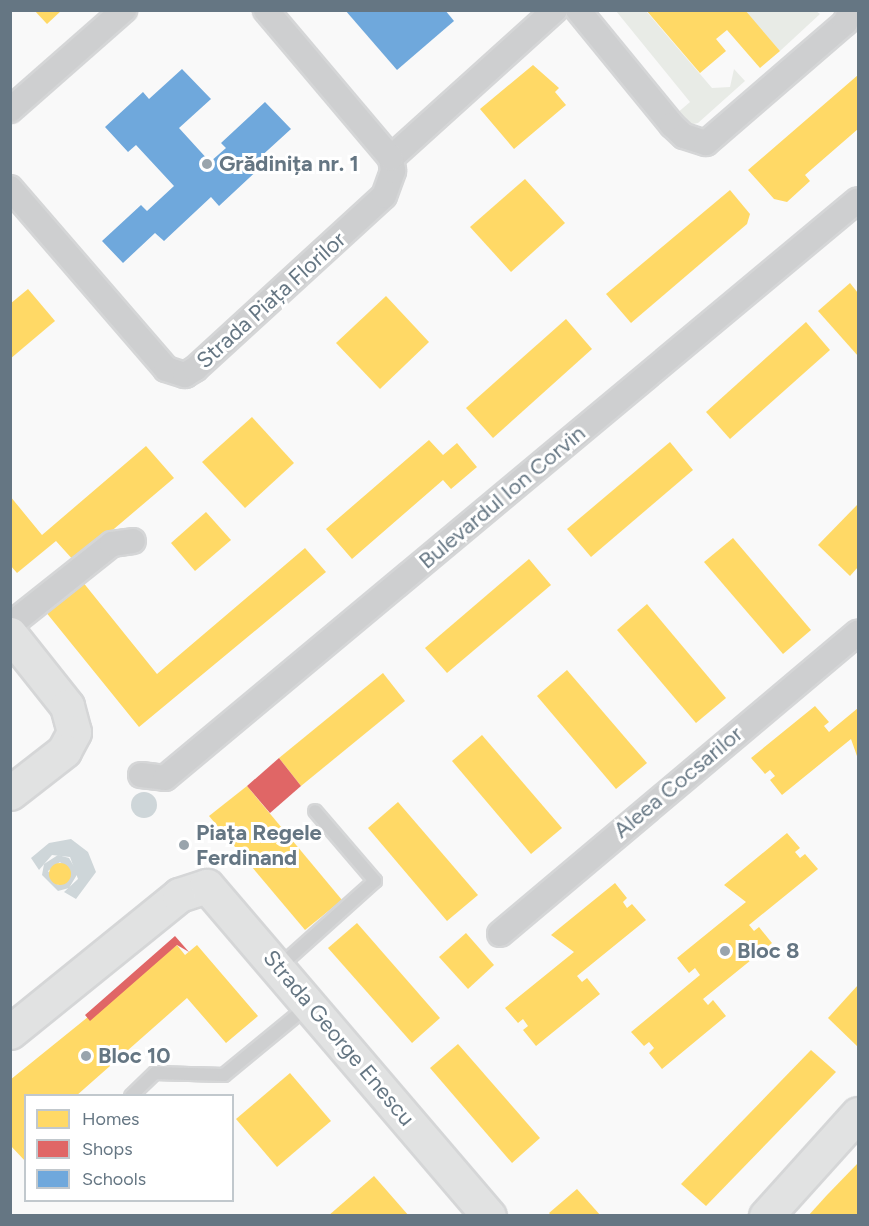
<!DOCTYPE html>
<html>
<head>
<meta charset="utf-8">
<style>
  body { margin:0 }
  #map { position:relative; width:869px; height:1226px; overflow:hidden; background:#f9f9f9; font-family:Figtree,sans-serif }
  div>[style] { position:absolute }
  [style*='--x'] { left:calc(var(--x)*1px); top:calc(var(--y)*1px); width:calc(var(--w)*1px); rotate:calc(var(--a)*1deg) }
  .green>* { inset:0; background:#e8ebe6 }
  .water>* { inset:0; background:#ced6d9 }
  .round { border-radius:50% }
  .homes>* { inset:0; background:#ffd966 }
  .shops>* { inset:0; background:#e06666 }
  .schools>* { inset:0; background:#6fa8dc }
  .roads { filter:drop-shadow(2px 0 #d5d6d7) drop-shadow(-2px 0 #d5d6d7) drop-shadow(0 2px #d5d6d7) drop-shadow(0 -2px #d5d6d7) }
  .lane>* { height:12px; margin:-6px; padding:0 6px; transform-origin:6px; border-radius:6px; background:#cecfd0 }
  .street>* { height:24px; margin:-12px; padding:0 12px; transform-origin:12px; border-radius:12px; background:#cecfd0 }
  .secondary>* { height:33px; margin:-16.5px; padding:0 16.5px; transform-origin:16.5px; border-radius:16.5px; background:#e1e2e2 }
  .dots>* { width:16px; height:16px; translate:-50% -50%; box-sizing:border-box; border:3px solid #fff; border-radius:50% }
  span { translate:-50% -50%; white-space:nowrap; text-align:center; line-height:1.15; -webkit-text-stroke:6px #fff; paint-order:stroke }
  .poi-label { font-size:22px; color:#657683; font-weight:700 }
  .left { translate:0 -50%; text-align:left }
  .street-label { font-size:22px; color:#657683 }
  .frame { position:absolute; inset:0; border:12px solid #657683; pointer-events:none }
  .legend { position:absolute; left:24px; top:1094px; width:210px; height:108px; box-sizing:border-box; background:#fff; border:2px solid #c1c8cd; margin:0; padding:8px 10px; list-style:none; font-size:18px; color:#657683 }
  .legend li { display:flex; align-items:center; gap:12px; height:30px }
  .legend b { width:30px; border:2px solid #c1c8cd }
</style>
</head>
<body>
<div id="map">
  <div class="green">
    <i style="clip-path:polygon(616px 11px,646px 11px,712px 88px,730px 87px,734px 69px,745px 81px,698px 123px,688px 125px,676px 114px,690px 102px)"></i>
    <i style="clip-path:polygon(745px 11px,816px 11px,820px 14px,780px 51px)"></i>
  </div>
  <div class="water">
    <i class="round" style="left:131px;top:792px;width:26px;height:26px"></i>
    <i style="clip-path:polygon(71px 839px,88px 852px,96px 872px,76px 899px,64px 892px,78px 879px,70px 857px,52px 855px,39px 870px,31px 858px,49px 843px)"></i>
    <i style="clip-path:polygon(evenodd,58px 855px,69px 858px,78px 873px,69px 888px,58px 891px,42px 875px,44px 864px,58px 855px,60px 862px,71px 875px,58px 885px,48px 871px,60px 862px)"></i>
  </div>
  <div class="homes">
    <i style="clip-path:polygon(34px 10px,62px 10px,47px 24px)"></i>
    <i style="clip-path:polygon(646px 10px,745px 10px,780px 51px,760px 68px,727px 30px,716px 39px,726px 51px,700px 73px)"></i>
    <i style="clip-path:polygon(533px 65px,559px 88px,555px 92px,566px 105px,514px 149px,480px 109px)"></i>
    <i style="clip-path:polygon(858px 75px,858px 129px,805px 175px,810px 181px,787px 202px,774px 199px,748px 170px)"></i>
    <i style="clip-path:polygon(525px 179px,565px 223px,511px 272px,470px 227px)"></i>
    <i style="clip-path:polygon(730px 190px,750px 214px,747px 224px,631px 323px,606px 294px)"></i>
    <i style="clip-path:polygon(850px 283px,858px 293px,858px 356px,818px 311px)"></i>
    <i style="clip-path:polygon(28px 289px,55px 321px,10px 359px,10px 304px)"></i>
    <i style="clip-path:polygon(386px 296px,429px 342px,380px 389px,336px 343px)"></i>
    <i style="clip-path:polygon(566px 319px,592px 349px,493px 438px,466px 408px)"></i>
    <i style="clip-path:polygon(806px 322px,830px 350px,730px 439px,706px 412px)"></i>
    <i style="clip-path:polygon(252px 417px,294px 463px,245px 508px,202px 462px)"></i>
    <i style="clip-path:polygon(429px 440px,443px 455px,457px 443px,477px 467px,451px 489px,443px 480px,352px 559px,326px 529px)"></i>
    <i style="clip-path:polygon(670px 442px,693px 470px,591px 557px,567px 529px)"></i>
    <i style="clip-path:polygon(146px 446px,174px 478px,75px 562px,56px 541px,17px 573px,10px 565px,10px 496px,42px 535px)"></i>
    <i style="clip-path:polygon(858px 504px,858px 567px,850px 576px,818px 545px)"></i>
    <i style="clip-path:polygon(206px 512px,231px 540px,195px 571px,171px 543px)"></i>
    <i style="clip-path:polygon(733px 538px,811px 630px,783px 654px,704px 562px)"></i>
    <i style="clip-path:polygon(305px 548px,326px 572px,139px 727px,45px 611px,82px 581px,157px 674px)"></i>
    <i style="clip-path:polygon(529px 559px,551px 585px,447px 673px,425px 648px)"></i>
    <i style="clip-path:polygon(647px 604px,726px 698px,696px 723px,617px 630px)"></i>
    <i style="clip-path:polygon(567px 670px,647px 763px,616px 789px,537px 696px)"></i>
    <i style="clip-path:polygon(383px 673px,405px 701px,301px 786px,279px 758px)"></i>
    <i style="clip-path:polygon(815px 706px,829px 722px,824px 726px,829px 732px,858px 708px,858px 759px,851px 739px,782px 795px,770px 780px,775px 776px,770px 770px,765px 774px,751px 758px)"></i>
    <i style="clip-path:polygon(482px 735px,562px 828px,531px 854px,452px 761px)"></i>
    <i style="clip-path:polygon(247px 786px,342px 900px,305px 930px,209px 816px)"></i>
    <i style="clip-path:polygon(398px 802px,478px 895px,447px 921px,368px 828px)"></i>
    <i style="clip-path:polygon(787px 833px,800px 848px,795px 852px,800px 858px,805px 854px,818px 869px,749px 925px,754px 931px,759px 927px,772px 943px,703px 999px,708px 1005px,713px 1000px,726px 1016px,662px 1069px,649px 1053px,654px 1048px,649px 1042px,644px 1046px,631px 1032px,700px 975px,695px 968px,689px 973px,677px 958px,746px 902px,724px 885px)"></i>
    <i class="round" style="left:49px;top:863px;width:22px;height:22px"></i>
    <i style="clip-path:polygon(615px 883px,627px 898px,623px 902px,627px 908px,632px 904px,646px 920px,577px 976px,582px 982px,587px 978px,600px 994px,536px 1046px,523px 1030px,528px 1026px,523px 1019px,518px 1023px,505px 1008px,574px 952px,551px 935px)"></i>
    <i style="clip-path:polygon(357px 923px,440px 1018px,412px 1043px,328px 948px)"></i>
    <i style="clip-path:polygon(466px 933px,494px 965px,468px 989px,439px 957px)"></i>
    <i style="clip-path:polygon(177px 945px,185px 955px,197px 945px,258px 1016px,226px 1043px,187px 998px,76px 1096px,26px 1096px,26px 1162px,10px 1145px,10px 1080px)"></i>
    <i style="clip-path:polygon(858px 985px,858px 1047px,828px 1018px)"></i>
    <i style="clip-path:polygon(458px 1044px,540px 1138px,512px 1163px,430px 1068px)"></i>
    <i style="clip-path:polygon(811px 1050px,836px 1072px,706px 1206px,681px 1184px)"></i>
    <i style="clip-path:polygon(290px 1073px,331px 1121px,277px 1167px,236px 1119px)"></i>
    <i style="clip-path:polygon(858px 1163px,858px 1216px,808px 1216px,827px 1195px)"></i>
    <i style="clip-path:polygon(374px 1176px,409px 1216px,328px 1216px)"></i>
    <i style="clip-path:polygon(577px 1189px,601px 1216px,552px 1216px,549px 1213px)"></i>
  </div>
  <div class="shops">
    <i style="clip-path:polygon(279px 758px,301px 786px,270px 813px,247px 786px)"></i>
    <i style="clip-path:polygon(175px 936px,189px 952px,177px 945px,90px 1021px,85px 1015px)"></i>
  </div>
  <div class="schools">
    <i style="clip-path:polygon(345px 10px,445px 10px,454px 21px,397px 70px)"></i>
    <i style="clip-path:polygon(182px 69px,211px 99px,179px 128px,210px 162px,226px 148px,221px 143px,265px 102px,291px 129px,257px 160px,262px 166px,219px 206px,211px 197px,164px 241px,155px 233px,123px 263px,102px 241px,141px 205px,147px 211px,174px 186px,136px 145px,128px 152px,105px 127px,143px 92px,149px 99px)"></i>
  </div>
  <div class="roads">
    <div class="lane">
      <i style="--x:279;--y:967;--w:129;--a:-41.9"></i>
      <i style="--x:375;--y:881;--w:92;--a:-130.6"></i>
      <i style="--x:131;--y:1096;--w:33;--a:-44"></i>
      <i style="--x:155;--y:1073;--w:69;--a:1.7"></i>
      <i style="--x:224;--y:1075;--w:110;--a:-39.5"></i>
    </div>
    <div class="street">
      <i style="--x:578;--y:10;--w:149;--a:50.7"></i>
      <i style="--x:672;--y:125;--w:16;--a:43"></i>
      <i style="--x:684;--y:136;--w:23;--a:18"></i>
      <i style="--x:706;--y:143;--w:184;--a:-40.8"></i>
      <i style="--x:845;--y:23;--w:14;--a:-65"></i>
      <i style="--x:10;--y:110;--w:152;--a:-41.3"></i>
      <i style="--x:391;--y:158;--w:221;--a:-42.1"></i>
      <i style="--x:10;--y:188;--w:239;--a:49.2"></i>
      <i style="--x:166;--y:369;--w:20;--a:18"></i>
      <i style="--x:185;--y:375;--w:12;--a:-31"></i>
      <i style="--x:195;--y:369;--w:256;--a:-42.5"></i>
      <i style="--x:384;--y:196;--w:27;--a:-70"></i>
      <i style="--x:393;--y:171;--w:13;--a:-99"></i>
      <i style="--x:391;--y:158;--w:194;--a:-130.2"></i>
      <i style="--x:10;--y:625;--w:130;--a:-38.5"></i>
      <i style="--x:112;--y:544;--w:21;--a:-8"></i>
      <i style="--x:141;--y:775;--w:24;--a:7"></i>
      <i style="--x:165;--y:778;--w:902;--a:-39.83"></i>
      <i style="--x:500;--y:934;--w:468;--a:-40.1"></i>
    </div>
    <div class="secondary">
      <i style="--x:10;--y:634;--w:92;--a:51.6"></i>
      <i style="--x:67;--y:706;--w:27;--a:75"></i>
      <i style="--x:74;--y:732;--w:21;--a:118"></i>
      <i style="--x:64;--y:751;--w:68;--a:142.1"></i>
      <i style="--x:10;--y:1032;--w:218;--a:-39"></i>
      <i style="--x:179;--y:895;--w:29;--a:-18"></i>
      <i style="--x:207;--y:886;--w:434;--a:49.5"></i>
      <i style="--x:766;--y:1216;--w:137;--a:-48"></i>
    </div>
  </div>
  <div class="dots">
    <i style="left:207px;top:164px;background:#99a4ac"></i>
    <i style="left:184px;top:845px;background:#99a4ac"></i>
    <i style="left:725px;top:951px;background:#99a4ac"></i>
    <i style="left:86px;top:1056px;background:#99a4ac"></i>
  </div>
  <div class="poi-label">
    <span class="left" style="left:219px;top:164px">Grădinița nr. 1</span>
    <span class="left" style="left:196px;top:845px">Piața Regele<br>Ferdinand</span>
    <span class="left" style="left:737px;top:951px">Bloc 8</span>
    <span class="left" style="left:98px;top:1056px">Bloc 10</span>
  </div>
  <div class="street-label">
    <span style="left:271px;top:300px;rotate:-42deg">Strada Piața Florilor</span>
    <span style="left:502px;top:497px;rotate:-40deg">Bulevardul Ion Corvin</span>
    <span style="left:678px;top:782px;rotate:-40deg">Aleea Cocsarilor</span>
    <span style="left:339px;top:1038px;rotate:50deg">Strada George Enescu</span>
  </div>
  <div class="frame"></div>
  <ul class="legend">
  <li><b style="height:16px;background:#ffd966"></b>Homes</li>
  <li><b style="height:16px;background:#e06666"></b>Shops</li>
  <li><b style="height:16px;background:#6fa8dc"></b>Schools</li>
  </ul>
</div>
</body>
</html>
